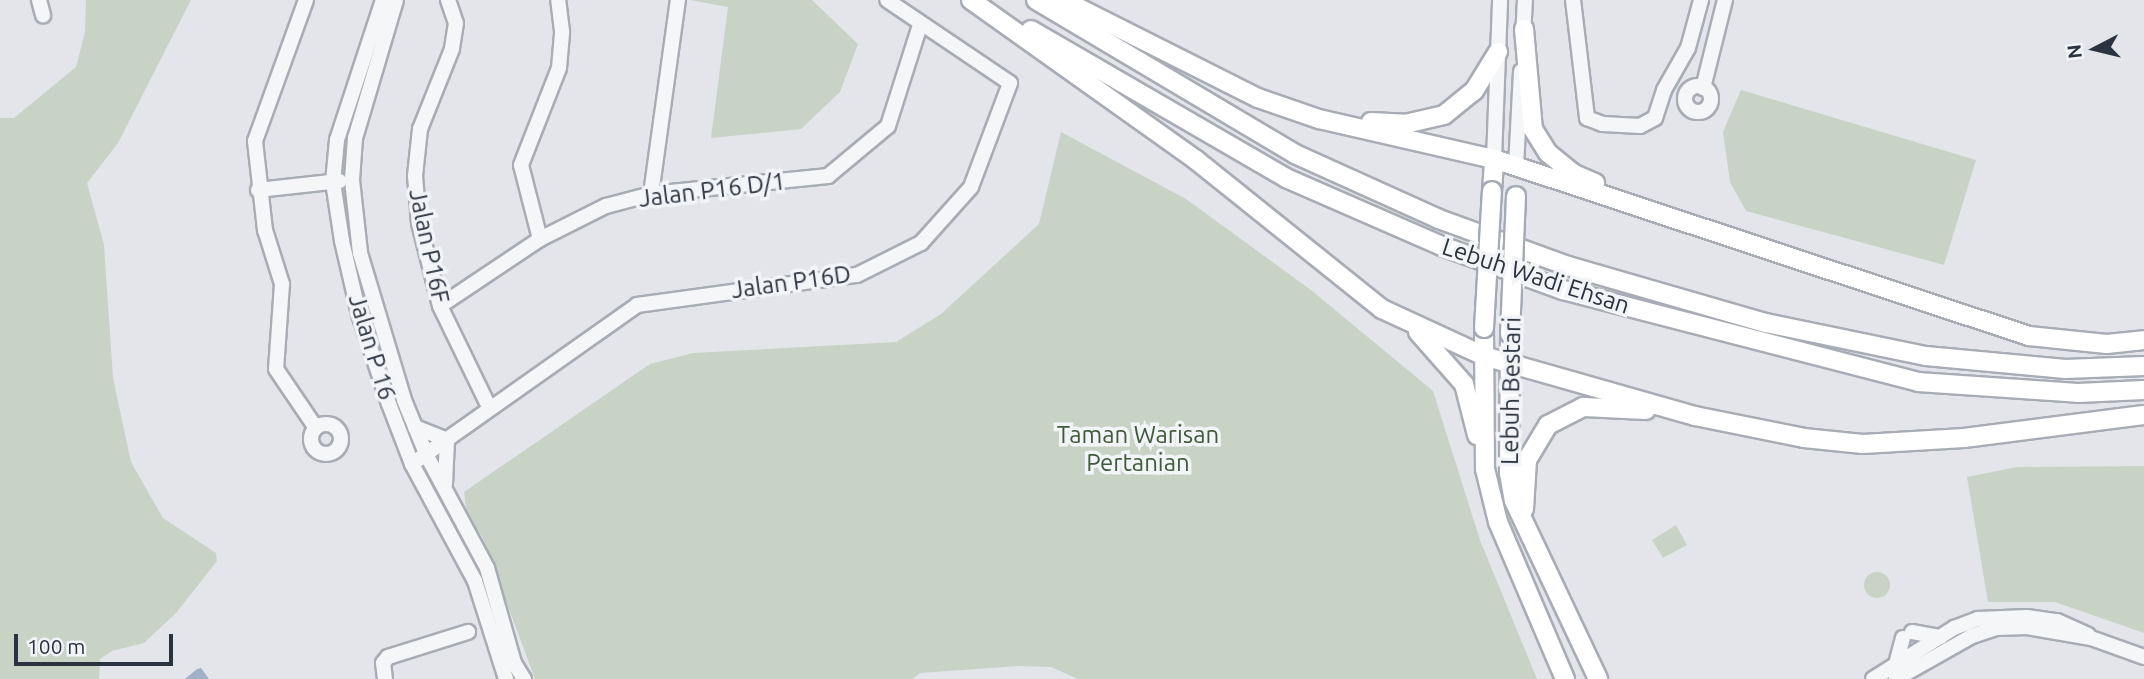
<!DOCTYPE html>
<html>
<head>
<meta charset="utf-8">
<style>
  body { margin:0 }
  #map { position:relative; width:2144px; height:679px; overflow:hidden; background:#e3e5ea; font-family:Ubuntu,sans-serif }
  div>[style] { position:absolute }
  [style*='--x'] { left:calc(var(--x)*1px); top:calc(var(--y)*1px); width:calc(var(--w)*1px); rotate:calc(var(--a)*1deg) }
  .green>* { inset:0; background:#c8d3c5 }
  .round { border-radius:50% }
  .water>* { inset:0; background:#a1b2c6 }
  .roads { filter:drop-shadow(2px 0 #a8acb4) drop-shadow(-2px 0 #a8acb4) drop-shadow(0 2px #a8acb4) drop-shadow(0 -2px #a8acb4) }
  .minor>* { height:14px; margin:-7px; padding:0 7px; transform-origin:7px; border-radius:7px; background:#f5f6f8 }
  .minor>.ring { margin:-7px; padding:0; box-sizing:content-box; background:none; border:14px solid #f5f6f8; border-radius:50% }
  .major>* { height:18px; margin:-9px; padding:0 9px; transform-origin:9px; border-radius:9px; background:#fff }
  .bridges { filter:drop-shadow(2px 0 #a3aab4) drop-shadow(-2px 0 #a3aab4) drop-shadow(0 2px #a3aab4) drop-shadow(0 -2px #a3aab4) }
  .major-bridge>* { height:18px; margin:-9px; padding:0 9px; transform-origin:9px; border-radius:9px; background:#fff }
  span { translate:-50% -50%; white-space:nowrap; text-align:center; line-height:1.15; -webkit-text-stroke:7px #f2f4f7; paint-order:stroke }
  .street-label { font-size:24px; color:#2c3340 }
  .park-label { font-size:24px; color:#405b3b }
  .north { position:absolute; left:2060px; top:14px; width:70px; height:70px; -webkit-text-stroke:5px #f2f4f7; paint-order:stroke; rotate:263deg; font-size:19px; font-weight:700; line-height:28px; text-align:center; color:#2c3340 }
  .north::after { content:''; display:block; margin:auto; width:24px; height:32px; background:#2c3340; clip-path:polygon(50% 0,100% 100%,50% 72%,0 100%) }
  .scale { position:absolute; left:14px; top:634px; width:159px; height:32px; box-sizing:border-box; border:4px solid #2c3340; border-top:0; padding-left:9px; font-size:21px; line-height:24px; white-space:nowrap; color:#2c3340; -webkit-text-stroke:5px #f2f4f7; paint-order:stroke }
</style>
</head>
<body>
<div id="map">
  <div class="green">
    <i style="clip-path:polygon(86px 0,191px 0,118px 143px,87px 183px,104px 245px,113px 378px,131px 462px,163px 518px,216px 553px,217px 561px,176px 613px,144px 643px,112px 651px,100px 659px,99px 679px,0 679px,0 118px,14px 118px,76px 67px,85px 32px)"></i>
    <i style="clip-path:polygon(690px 0,812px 0,858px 44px,840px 92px,801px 129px,711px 138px,728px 7px)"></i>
    <i style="clip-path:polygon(1741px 90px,1976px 160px,1944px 265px,1746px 211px,1730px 182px,1723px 132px)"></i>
    <i style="clip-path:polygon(1061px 132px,1186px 199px,1311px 290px,1433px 391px,1480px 540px,1537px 679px,1078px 679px,1051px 667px,1019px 666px,920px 673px,912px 679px,535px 679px,482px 536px,467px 515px,464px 492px,650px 364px,693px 353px,896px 342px,941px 314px,1039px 224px)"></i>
    <i style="clip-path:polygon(2144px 466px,2144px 633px,2055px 602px,1988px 602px,1967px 477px,2017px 467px)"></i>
    <i style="clip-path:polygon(1676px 525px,1687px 545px,1663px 558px,1652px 540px)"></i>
    <i class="round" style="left:1864px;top:572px;width:26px;height:26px"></i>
  </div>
  <div class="water">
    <i style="clip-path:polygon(201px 668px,209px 679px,185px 679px,197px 669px)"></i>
  </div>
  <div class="roads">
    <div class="minor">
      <i style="--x:39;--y:0;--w:16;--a:75"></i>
      <i style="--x:306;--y:0;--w:150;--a:109.9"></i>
      <i style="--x:255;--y:141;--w:90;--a:83.6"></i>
      <i style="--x:265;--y:230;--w:57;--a:72.5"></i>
      <i style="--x:282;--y:284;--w:85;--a:94"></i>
      <i style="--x:276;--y:369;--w:71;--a:55.9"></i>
      <i style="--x:383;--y:0;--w:147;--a:108.2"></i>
      <i style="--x:337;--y:140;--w:42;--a:95.4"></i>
      <i style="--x:333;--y:182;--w:60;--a:81.3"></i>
      <i style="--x:342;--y:241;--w:75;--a:76.9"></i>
      <i style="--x:359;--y:314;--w:95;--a:71.6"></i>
      <i style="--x:389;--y:404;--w:64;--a:69"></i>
      <i style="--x:412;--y:464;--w:133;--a:61.7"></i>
      <i style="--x:475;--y:581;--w:103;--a:72.4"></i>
      <i style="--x:396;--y:0;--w:144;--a:106.5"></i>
      <i style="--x:355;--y:138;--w:42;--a:94.1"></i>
      <i style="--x:352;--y:180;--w:73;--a:83.7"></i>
      <i style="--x:360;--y:253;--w:153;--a:73.3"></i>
      <i style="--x:404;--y:400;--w:61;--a:67.7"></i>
      <i style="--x:427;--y:456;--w:127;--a:61.8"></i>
      <i style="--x:487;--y:568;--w:99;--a:74.1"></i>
      <i style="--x:514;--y:663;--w:19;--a:58"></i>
      <i style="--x:448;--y:0;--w:24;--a:71"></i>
      <i style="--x:456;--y:23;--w:26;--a:99"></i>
      <i style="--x:452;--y:49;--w:86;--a:111.8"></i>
      <i style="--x:420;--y:129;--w:47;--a:96.1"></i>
      <i style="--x:415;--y:176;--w:47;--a:85.1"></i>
      <i style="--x:419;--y:223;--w:86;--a:75.8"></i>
      <i style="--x:440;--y:306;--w:112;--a:64.1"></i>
      <i style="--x:1573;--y:0;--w:119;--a:83.2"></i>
      <i style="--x:1587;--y:118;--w:17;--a:21"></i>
      <i style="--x:1603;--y:124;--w:37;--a:3"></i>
      <i style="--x:1640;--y:126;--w:17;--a:-28"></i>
      <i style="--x:1655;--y:118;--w:29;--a:-72"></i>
      <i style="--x:1664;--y:90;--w:48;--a:-60.3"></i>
      <i style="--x:1688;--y:48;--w:50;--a:-74.8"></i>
      <i style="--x:1523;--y:37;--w:37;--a:-87"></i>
      <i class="ring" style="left:1685px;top:86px;width:12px;height:12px"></i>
      <i style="--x:1703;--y:88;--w:91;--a:-76"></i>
      <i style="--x:1494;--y:159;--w:159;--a:-87.8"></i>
      <i style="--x:1516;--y:167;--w:96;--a:-87"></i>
      <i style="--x:258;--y:190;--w:82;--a:-6.3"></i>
      <i style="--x:651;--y:194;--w:196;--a:-82.1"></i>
      <i style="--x:540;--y:239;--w:76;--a:-104.4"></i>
      <i style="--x:521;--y:165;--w:104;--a:-68.6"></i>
      <i style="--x:559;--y:68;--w:37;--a:-85"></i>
      <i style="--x:562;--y:31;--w:31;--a:-97"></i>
      <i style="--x:440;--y:306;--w:120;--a:-33.8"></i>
      <i style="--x:540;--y:239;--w:74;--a:-26.6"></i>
      <i style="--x:606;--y:206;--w:47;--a:-14.9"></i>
      <i style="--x:651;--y:194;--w:178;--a:-5.8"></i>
      <i style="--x:828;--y:176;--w:78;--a:-39.8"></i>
      <i style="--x:888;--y:126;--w:106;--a:-72.4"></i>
      <i class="ring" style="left:311px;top:424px;width:16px;height:16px"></i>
      <i style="--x:415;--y:427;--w:35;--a:22"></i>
      <i style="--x:447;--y:440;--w:44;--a:92.6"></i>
      <i style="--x:412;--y:464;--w:276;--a:-35.2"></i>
      <i style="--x:637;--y:305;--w:222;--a:-7.8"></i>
      <i style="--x:857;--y:275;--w:72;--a:-26.6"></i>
      <i style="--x:921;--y:243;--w:75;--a:-48.2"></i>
      <i style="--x:971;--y:187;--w:111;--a:-69.4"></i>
      <i style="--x:1010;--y:83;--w:148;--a:-146"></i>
      <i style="--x:1912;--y:632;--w:29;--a:10"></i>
      <i style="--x:1896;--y:664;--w:27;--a:-75"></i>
      <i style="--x:385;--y:679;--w:16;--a:-97"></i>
      <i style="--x:383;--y:663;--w:8;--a:-50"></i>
      <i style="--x:388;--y:657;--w:84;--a:-17.4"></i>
      <i style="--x:1873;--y:679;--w:96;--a:-32.2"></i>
      <i style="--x:1954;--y:628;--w:26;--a:-21"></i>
      <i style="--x:1978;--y:619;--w:49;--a:-2.3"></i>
      <i style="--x:2027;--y:617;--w:30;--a:8"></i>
      <i style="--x:2057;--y:621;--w:34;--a:24"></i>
      <i style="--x:1896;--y:679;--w:87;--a:-29.5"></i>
      <i style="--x:1972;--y:636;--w:26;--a:-18"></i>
      <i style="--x:1997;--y:628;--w:30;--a:-2"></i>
      <i style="--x:2027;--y:627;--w:65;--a:9.8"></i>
      <i style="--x:2091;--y:638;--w:56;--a:19.7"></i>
    </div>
    <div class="major">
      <i style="--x:971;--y:0;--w:276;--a:35.4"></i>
      <i style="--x:1196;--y:160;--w:238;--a:38.7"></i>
      <i style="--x:1382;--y:309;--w:112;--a:24.7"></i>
      <i style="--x:1484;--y:356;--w:219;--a:15.9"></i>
      <i style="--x:1695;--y:416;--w:111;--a:11.4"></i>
      <i style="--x:1804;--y:438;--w:59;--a:5.8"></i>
      <i style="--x:1863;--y:444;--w:101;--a:-3.4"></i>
      <i style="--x:1964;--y:438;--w:181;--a:-7.3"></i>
      <i style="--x:1036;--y:0;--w:301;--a:30.7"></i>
      <i style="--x:1295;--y:154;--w:158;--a:24.3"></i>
      <i style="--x:1439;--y:219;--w:137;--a:20"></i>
      <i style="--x:1568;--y:266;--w:206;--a:16.1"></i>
      <i style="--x:1766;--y:323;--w:163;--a:11.7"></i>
      <i style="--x:1926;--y:356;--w:140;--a:5.3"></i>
      <i style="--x:2065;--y:369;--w:79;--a:-2.2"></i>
      <i style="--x:1063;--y:0;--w:218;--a:26.7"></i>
      <i style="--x:1258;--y:98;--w:65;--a:19"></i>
      <i style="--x:1319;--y:119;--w:180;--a:12.9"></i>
      <i style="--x:1494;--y:159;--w:564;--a:18.31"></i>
      <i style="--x:2029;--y:336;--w:78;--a:5.9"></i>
      <i style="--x:2107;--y:344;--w:37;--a:-6"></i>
      <i style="--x:1524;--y:29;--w:100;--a:84.9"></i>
      <i style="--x:1533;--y:129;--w:28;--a:58"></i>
      <i style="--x:1548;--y:153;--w:33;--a:39"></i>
      <i style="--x:1574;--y:174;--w:23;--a:23"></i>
      <i style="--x:1031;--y:30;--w:295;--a:30.1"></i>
      <i style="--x:1286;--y:178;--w:170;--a:23.6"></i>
      <i style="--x:1442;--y:246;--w:129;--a:20"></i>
      <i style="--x:1563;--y:290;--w:367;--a:14.5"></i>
      <i style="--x:1918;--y:382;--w:160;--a:3.9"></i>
      <i style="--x:2078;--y:393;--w:66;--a:-2.6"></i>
      <i style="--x:1371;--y:122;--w:34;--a:3"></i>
      <i style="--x:1405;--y:124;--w:40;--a:-13"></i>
      <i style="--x:1444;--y:115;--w:38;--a:-39"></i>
      <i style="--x:1474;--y:91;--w:46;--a:-58.4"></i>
      <i style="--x:1492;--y:191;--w:32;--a:-86"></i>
      <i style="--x:1484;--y:328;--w:141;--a:89.6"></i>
      <i style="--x:1485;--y:469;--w:55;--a:76.2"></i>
      <i style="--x:1498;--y:522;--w:171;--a:66.9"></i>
      <i style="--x:1418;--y:332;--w:69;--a:48.5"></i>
      <i style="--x:1464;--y:384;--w:53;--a:75.7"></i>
      <i style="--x:1510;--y:334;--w:139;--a:90.4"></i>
      <i style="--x:1509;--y:473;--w:28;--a:80"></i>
      <i style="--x:1514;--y:501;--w:197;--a:64.7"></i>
      <i style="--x:1524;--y:509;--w:49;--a:-86.5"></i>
      <i style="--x:1527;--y:460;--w:41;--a:-59"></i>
      <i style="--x:1548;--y:425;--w:39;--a:-27"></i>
      <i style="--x:1583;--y:407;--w:63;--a:2.7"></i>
    </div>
  </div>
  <div class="bridges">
    <div class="major-bridge">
      <i style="--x:1484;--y:328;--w:137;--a:-86.7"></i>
      <i style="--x:1510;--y:334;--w:138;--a:-87.5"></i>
    </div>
  </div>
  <div class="street-label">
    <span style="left:712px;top:190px;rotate:-7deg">Jalan P16 D/1</span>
    <span style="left:429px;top:246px;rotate:78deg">Jalan P16F</span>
    <span style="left:1536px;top:276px;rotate:18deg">Lebuh Wadi Ehsan</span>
    <span style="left:791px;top:282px;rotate:-8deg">Jalan P16D</span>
    <span style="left:372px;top:347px;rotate:73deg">Jalan P 16</span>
    <span style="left:1511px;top:391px;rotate:-89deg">Lebuh Bestari</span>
  </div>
  <div class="park-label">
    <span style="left:1138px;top:449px">Taman Warisan<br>Pertanian</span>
  </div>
  <div class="north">N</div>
  <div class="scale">100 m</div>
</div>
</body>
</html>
